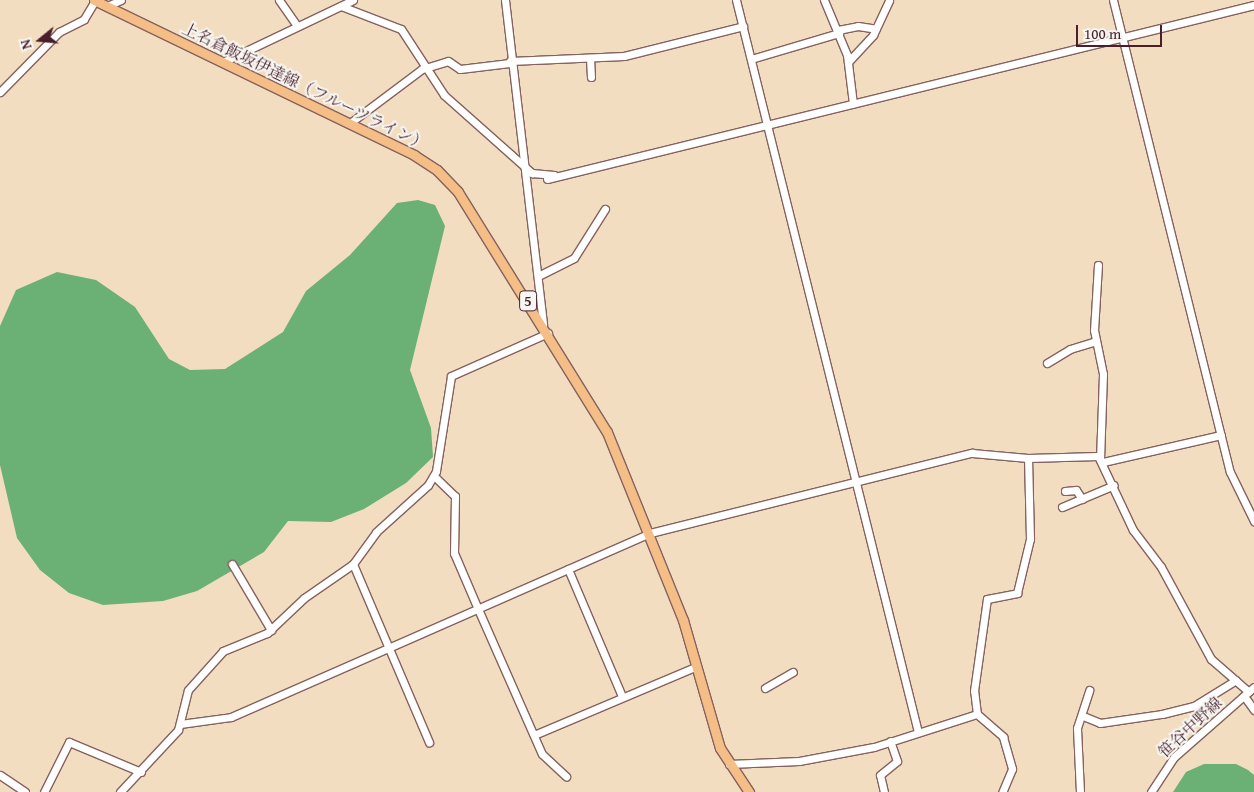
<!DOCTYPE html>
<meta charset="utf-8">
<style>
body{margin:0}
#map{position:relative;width:1254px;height:792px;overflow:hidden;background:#f2ddc0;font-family:"Gentium Book Plus","Noto Serif JP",serif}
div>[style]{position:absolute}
.forest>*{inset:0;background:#6bb074}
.roads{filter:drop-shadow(1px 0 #85625f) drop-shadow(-1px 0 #85625f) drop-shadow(0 1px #85625f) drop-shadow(0 -1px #85625f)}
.minor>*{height:7px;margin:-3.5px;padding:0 3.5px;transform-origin:3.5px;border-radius:3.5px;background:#fff}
.major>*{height:9px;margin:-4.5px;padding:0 4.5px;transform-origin:4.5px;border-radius:4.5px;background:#f6be87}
span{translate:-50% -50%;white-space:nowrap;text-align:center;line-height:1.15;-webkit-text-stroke:4px #f6f6f2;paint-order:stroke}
.shield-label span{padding:1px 4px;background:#f6f6f2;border:1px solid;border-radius:4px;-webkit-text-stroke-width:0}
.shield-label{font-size:15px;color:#4a1f2b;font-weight:700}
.street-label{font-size:16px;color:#4a1f2b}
.north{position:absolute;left:15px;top:15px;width:50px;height:50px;-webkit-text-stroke:4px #f6f6f2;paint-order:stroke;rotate:253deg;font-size:14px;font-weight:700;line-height:20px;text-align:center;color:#4a1f2b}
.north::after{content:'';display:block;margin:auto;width:18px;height:22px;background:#4a1f2b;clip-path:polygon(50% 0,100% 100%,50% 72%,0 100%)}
.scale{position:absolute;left:1076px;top:25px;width:86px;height:22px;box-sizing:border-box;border:2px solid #4a1f2b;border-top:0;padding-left:6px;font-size:15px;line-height:18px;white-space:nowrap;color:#4a1f2b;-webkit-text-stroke:4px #f6f6f2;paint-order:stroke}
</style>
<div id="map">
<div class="forest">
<i style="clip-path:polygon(418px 200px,435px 205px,445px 226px,410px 370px,431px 428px,433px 457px,406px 483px,364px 509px,331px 522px,288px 521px,264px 552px,197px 591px,163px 601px,103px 605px,69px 593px,40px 570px,17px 538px,0 465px,0 326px,16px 290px,57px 272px,96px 280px,135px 307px,169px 359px,190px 370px,225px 369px,283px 332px,306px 291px,350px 255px,397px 203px)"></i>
<i style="clip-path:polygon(1204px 764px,1236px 764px,1248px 770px,1254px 775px,1254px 792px,1173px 792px,1186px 772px)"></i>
</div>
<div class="roads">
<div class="minor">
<i style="left:279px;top:0;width:32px;rotate:55deg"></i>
<i style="left:505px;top:0;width:327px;rotate:83.3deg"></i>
<i style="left:736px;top:0;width:754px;rotate:76.04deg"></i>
<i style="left:824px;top:0;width:60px;rotate:67.3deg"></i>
<i style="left:847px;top:55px;width:49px;rotate:83deg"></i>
<i style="left:1113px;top:0;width:486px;rotate:76.1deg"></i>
<i style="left:1230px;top:472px;width:55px;rotate:63.9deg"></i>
<i style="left:107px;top:6px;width:15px;rotate:-23deg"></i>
<i style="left:341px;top:6px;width:64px;rotate:21deg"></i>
<i style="left:401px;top:29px;width:79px;rotate:56.9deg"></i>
<i style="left:444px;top:95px;width:118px;rotate:41.6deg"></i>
<i style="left:532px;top:173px;width:22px;rotate:5deg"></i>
<i style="left:838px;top:30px;width:20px;rotate:-11deg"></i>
<i style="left:858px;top:26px;width:18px;rotate:9deg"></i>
<i style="left:590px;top:58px;width:19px;rotate:87deg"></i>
<i style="left:751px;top:59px;width:92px;rotate:-16.5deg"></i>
<i style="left:510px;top:61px;width:114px;rotate:-2.5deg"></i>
<i style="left:624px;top:56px;width:123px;rotate:-14.1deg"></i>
<i style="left:223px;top:62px;width:144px;rotate:-25.5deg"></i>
<i style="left:848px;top:62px;width:37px;rotate:-47deg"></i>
<i style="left:873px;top:35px;width:38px;rotate:-65deg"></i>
<i style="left:0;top:92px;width:84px;rotate:-45.5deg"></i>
<i style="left:59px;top:32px;width:28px;rotate:-27deg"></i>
<i style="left:84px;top:19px;width:21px;rotate:-59deg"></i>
<i style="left:350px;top:123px;width:90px;rotate:-36.9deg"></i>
<i style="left:422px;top:69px;width:27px;rotate:-17deg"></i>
<i style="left:448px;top:61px;width:14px;rotate:34deg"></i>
<i style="left:460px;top:69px;width:50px;rotate:-6.8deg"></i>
<i style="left:547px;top:179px;width:728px;rotate:-13.83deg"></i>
<i style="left:1098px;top:265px;width:65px;rotate:93.5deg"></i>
<i style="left:1094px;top:330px;width:45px;rotate:78.4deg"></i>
<i style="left:1103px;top:374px;width:85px;rotate:92deg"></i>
<i style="left:538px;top:276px;width:40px;rotate:-26.6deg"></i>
<i style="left:574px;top:258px;width:58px;rotate:-57.7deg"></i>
<i style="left:1047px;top:363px;width:27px;rotate:-31deg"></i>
<i style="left:1070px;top:349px;width:27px;rotate:-17deg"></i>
<i style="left:1103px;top:462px;width:121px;rotate:-12.9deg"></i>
<i style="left:434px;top:476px;width:29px;rotate:44deg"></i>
<i style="left:455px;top:496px;width:57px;rotate:91deg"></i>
<i style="left:454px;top:553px;width:61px;rotate:66.8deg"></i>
<i style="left:478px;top:609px;width:158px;rotate:66.2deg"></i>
<i style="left:542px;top:754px;width:33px;rotate:43deg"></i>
<i style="left:1065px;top:491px;width:11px;rotate:-5deg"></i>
<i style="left:1076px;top:490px;width:11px;rotate:56deg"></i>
<i style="left:1062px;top:507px;width:56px;rotate:-22.9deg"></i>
<i style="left:232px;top:564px;width:77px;rotate:59.4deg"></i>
<i style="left:353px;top:564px;width:194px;rotate:66.9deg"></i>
<i style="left:568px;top:569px;width:138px;rotate:67deg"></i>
<i style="left:765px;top:688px;width:32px;rotate:-30deg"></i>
<i style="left:1244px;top:696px;width:17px;rotate:54deg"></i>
<i style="left:977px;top:714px;width:35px;rotate:41deg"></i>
<i style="left:1003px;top:737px;width:33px;rotate:74deg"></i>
<i style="left:1012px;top:769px;width:25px;rotate:113deg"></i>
<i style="left:1083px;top:716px;width:18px;rotate:22deg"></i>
<i style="left:1100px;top:723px;width:63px;rotate:-8.3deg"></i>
<i style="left:1162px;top:714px;width:33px;rotate:-14deg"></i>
<i style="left:1194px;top:706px;width:49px;rotate:-31.8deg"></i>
<i style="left:180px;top:724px;width:51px;rotate:-7.8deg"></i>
<i style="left:231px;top:717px;width:458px;rotate:-23.7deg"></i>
<i style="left:650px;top:533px;width:332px;rotate:-14deg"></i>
<i style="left:972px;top:453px;width:56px;rotate:5.1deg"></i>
<i style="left:1028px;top:458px;width:70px;rotate:-1.6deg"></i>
<i style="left:1098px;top:456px;width:82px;rotate:64.7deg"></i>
<i style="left:1133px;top:530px;width:46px;rotate:52.9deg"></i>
<i style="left:1161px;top:567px;width:105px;rotate:61.5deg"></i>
<i style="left:1211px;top:659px;width:50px;rotate:41deg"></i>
<i style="left:534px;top:735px;width:177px;rotate:-22.9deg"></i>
<i style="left:729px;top:764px;width:70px;rotate:-2.5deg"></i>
<i style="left:799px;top:761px;width:76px;rotate:-10.6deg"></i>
<i style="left:874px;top:747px;width:108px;rotate:-17.8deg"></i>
<i style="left:977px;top:714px;width:23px;rotate:-97deg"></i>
<i style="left:974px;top:691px;width:93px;rotate:-82deg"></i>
<i style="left:987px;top:599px;width:31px;rotate:-11deg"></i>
<i style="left:1017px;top:593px;width:56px;rotate:-76.5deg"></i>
<i style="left:1030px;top:539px;width:81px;rotate:-91.4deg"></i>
<i style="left:0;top:775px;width:30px;rotate:34deg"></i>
<i style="left:44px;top:792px;width:56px;rotate:-63.4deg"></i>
<i style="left:69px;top:742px;width:78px;rotate:22.6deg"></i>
<i style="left:120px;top:792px;width:85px;rotate:-46.9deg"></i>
<i style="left:178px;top:730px;width:41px;rotate:-76deg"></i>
<i style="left:188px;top:690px;width:52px;rotate:-48.1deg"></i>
<i style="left:223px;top:651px;width:48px;rotate:-22.2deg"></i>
<i style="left:267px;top:633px;width:51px;rotate:-43.4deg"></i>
<i style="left:304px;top:598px;width:60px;rotate:-34.8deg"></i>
<i style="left:353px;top:564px;width:39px;rotate:-54deg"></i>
<i style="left:376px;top:532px;width:70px;rotate:-42.1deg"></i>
<i style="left:428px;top:485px;width:16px;rotate:-60deg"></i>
<i style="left:436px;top:471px;width:96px;rotate:-81deg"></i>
<i style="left:451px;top:376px;width:106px;rotate:-23.9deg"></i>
<i style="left:884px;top:792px;width:17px;rotate:-103deg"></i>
<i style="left:880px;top:775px;width:22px;rotate:-39deg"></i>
<i style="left:897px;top:761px;width:21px;rotate:-109deg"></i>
<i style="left:1080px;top:792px;width:64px;rotate:-92.7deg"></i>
<i style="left:1077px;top:728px;width:40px;rotate:-72deg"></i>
<i style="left:1151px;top:792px;width:42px;rotate:-56.7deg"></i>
<i style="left:1174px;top:757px;width:106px;rotate:-41.2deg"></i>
</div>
<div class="major">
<i style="left:94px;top:0;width:356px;rotate:25.8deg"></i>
<i style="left:414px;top:155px;width:27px;rotate:33deg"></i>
<i style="left:437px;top:170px;width:30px;rotate:46deg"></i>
<i style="left:458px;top:192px;width:282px;rotate:58.2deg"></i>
<i style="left:607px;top:432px;width:203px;rotate:68deg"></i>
<i style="left:683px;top:620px;width:133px;rotate:73.9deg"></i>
<i style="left:720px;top:748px;width:53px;rotate:56.6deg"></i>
</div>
</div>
<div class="shield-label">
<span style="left:528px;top:301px">5</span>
</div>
<div class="street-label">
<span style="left:305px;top:86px;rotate:26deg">上名倉飯坂伊達線（フルーツライン）</span>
<span style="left:1190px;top:727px;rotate:-43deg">笹谷中野線</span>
</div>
<div class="north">N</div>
<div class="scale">100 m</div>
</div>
